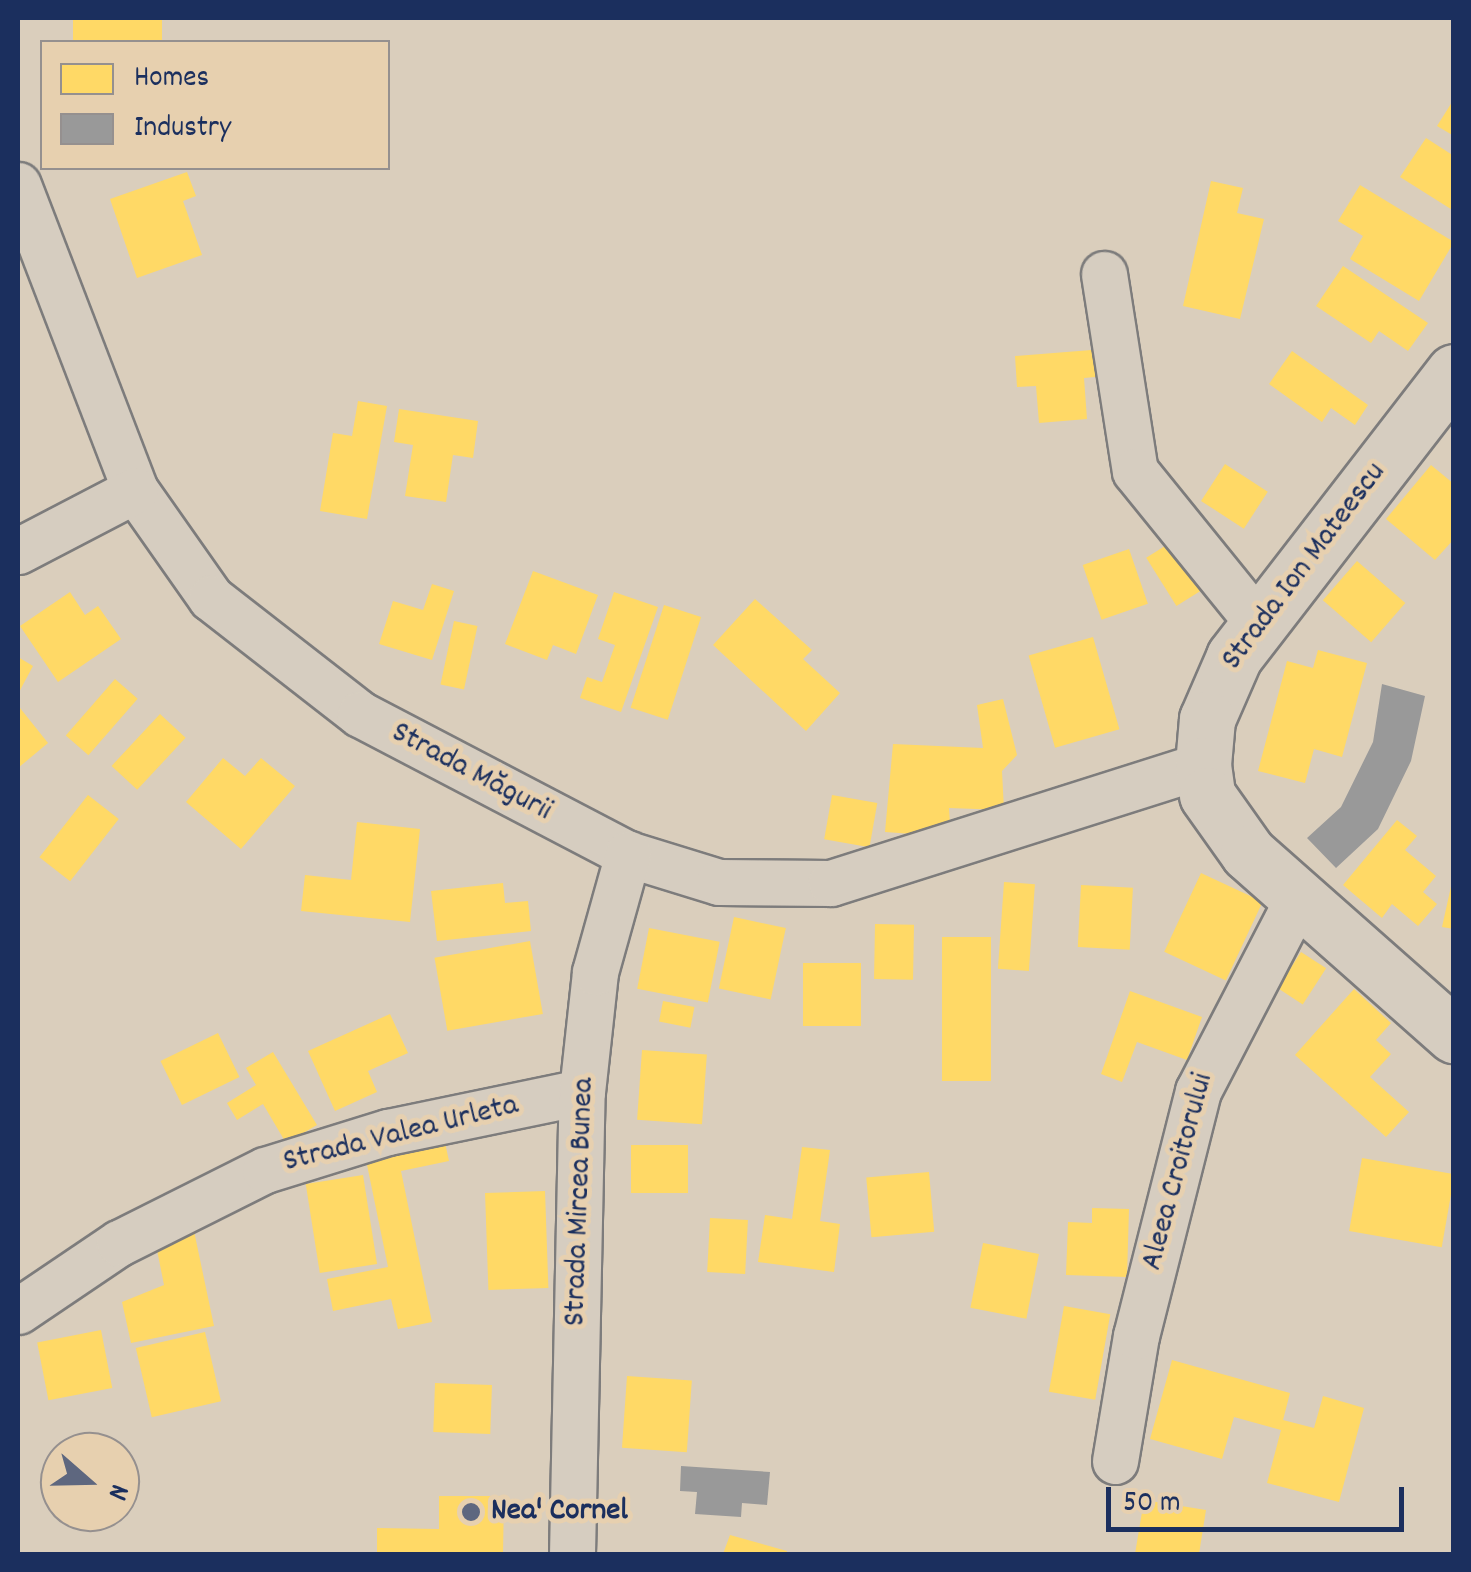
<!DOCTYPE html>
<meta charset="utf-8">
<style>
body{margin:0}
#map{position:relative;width:1471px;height:1572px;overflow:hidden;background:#dacebc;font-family:Dekko,sans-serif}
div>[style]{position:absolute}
.homes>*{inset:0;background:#ffd966;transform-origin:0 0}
.industry>*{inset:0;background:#999}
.roads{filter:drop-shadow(2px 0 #7d7c7c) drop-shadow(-2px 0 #7d7c7c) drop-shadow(0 2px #7d7c7c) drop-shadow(0 -2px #7d7c7c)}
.minor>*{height:45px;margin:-22.5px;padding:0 22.5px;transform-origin:22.5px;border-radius:22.5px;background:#d6cdc0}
.major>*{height:55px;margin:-27.5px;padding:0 27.5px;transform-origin:27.5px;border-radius:27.5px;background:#d6cdc0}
.dots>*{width:28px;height:28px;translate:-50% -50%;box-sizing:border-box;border:5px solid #e7d0af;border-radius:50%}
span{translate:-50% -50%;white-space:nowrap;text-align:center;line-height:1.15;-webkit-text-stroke:10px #e7d0af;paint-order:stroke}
.street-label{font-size:32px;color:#1b2f5e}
.poi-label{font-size:32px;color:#1b2f5e;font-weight:700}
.left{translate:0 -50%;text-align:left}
.frame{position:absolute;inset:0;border:20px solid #1b2f5e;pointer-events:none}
.legend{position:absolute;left:40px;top:40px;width:350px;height:130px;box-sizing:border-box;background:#e7d0af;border:2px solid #95908f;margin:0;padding:12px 18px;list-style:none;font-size:30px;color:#1b2f5e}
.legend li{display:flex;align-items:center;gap:20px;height:50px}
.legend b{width:50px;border:2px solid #95908f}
.north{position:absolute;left:40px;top:1432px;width:100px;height:100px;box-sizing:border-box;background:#e7d0af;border:2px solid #95908f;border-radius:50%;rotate:110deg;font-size:28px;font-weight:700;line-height:40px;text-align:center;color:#1b2f5e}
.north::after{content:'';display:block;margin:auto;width:35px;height:45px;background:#5e677f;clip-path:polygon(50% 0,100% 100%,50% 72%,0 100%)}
.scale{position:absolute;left:1106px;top:1487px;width:298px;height:45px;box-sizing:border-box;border:5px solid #1b2f5e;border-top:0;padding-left:12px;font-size:30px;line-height:35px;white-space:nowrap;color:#1b2f5e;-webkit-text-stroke:8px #e7d0af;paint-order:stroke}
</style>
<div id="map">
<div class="homes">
<i style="left:73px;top:18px;width:89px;height:25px"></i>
<i style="clip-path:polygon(1454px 99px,1454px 136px,1437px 126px)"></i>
<i style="clip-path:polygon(1426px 138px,1454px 156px,1454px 211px,1400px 177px)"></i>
<i style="clip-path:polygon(187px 172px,196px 196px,183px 201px,202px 255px,137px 278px,110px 199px)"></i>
<i style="clip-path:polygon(1211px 181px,1243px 188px,1237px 213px,1264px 219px,1240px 319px,1183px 306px)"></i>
<i style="clip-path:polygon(1360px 185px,1454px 242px,1419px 301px,1350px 259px,1363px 236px,1338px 221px)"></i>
<i style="clip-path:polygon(1343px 266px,1428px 323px,1408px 351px,1379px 331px,1371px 343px,1316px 306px)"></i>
<i style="clip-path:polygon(1104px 349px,1106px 376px,1084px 378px,1087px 419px,1039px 423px,1036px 386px,1017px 387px,1015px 356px)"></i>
<i style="clip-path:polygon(1292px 351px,1368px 405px,1355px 425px,1331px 408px,1322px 422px,1269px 384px)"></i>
<i style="clip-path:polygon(358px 401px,387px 406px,367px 519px,320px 511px,333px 433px,352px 436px)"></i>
<i style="clip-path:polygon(399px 409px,478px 421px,473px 458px,453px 455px,446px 502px,405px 496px,413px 445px,394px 442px)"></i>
<i style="left:1225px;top:464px;width:51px;height:44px;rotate:33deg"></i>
<i style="clip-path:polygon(1431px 465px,1454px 484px,1454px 539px,1435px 560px,1386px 519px)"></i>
<i style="left:1181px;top:536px;width:57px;height:41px;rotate:58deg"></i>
<i style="left:1129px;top:549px;width:58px;height:49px;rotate:71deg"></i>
<i style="left:1357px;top:561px;width:64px;height:52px;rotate:41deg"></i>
<i style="clip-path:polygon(533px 571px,598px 595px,576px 654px,553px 645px,547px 660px,505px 644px)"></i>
<i style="clip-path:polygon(432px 584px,454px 591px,432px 660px,379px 644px,393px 601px,423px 610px)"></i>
<i style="clip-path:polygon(70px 592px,85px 615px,98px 606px,121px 639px,58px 682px,20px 626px)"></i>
<i style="clip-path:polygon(614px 592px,658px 607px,621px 712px,580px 698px,587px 677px,602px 682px,615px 645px,598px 639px)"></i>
<i style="clip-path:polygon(755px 599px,812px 650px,803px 659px,840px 693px,806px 731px,713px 645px)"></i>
<i style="left:664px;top:605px;width:39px;height:108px;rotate:18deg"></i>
<i style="left:454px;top:621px;width:24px;height:65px;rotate:12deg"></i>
<i style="left:1093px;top:637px;width:96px;height:67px;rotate:74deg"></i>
<i style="clip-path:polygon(1318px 650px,1367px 663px,1342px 757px,1314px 749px,1305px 783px,1258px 771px,1287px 661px,1313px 668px)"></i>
<i style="clip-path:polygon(18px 657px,33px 666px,18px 694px)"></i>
<i style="left:115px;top:679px;width:30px;height:75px;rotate:41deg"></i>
<i style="clip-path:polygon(1003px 699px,1017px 755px,1002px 771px,1004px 810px,949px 808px,950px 824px,927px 835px,885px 832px,893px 744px,983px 748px,977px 705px)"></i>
<i style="clip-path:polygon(20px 708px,48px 743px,18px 768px,18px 710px)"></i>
<i style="left:160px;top:714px;width:35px;height:71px;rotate:43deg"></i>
<i style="clip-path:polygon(223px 758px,245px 776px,261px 758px,295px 786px,241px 849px,186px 802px)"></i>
<i style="left:88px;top:795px;width:39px;height:79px;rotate:38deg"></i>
<i style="left:832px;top:795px;width:46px;height:45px;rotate:10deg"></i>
<i style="clip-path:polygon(1397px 820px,1417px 836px,1405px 850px,1436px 876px,1423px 892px,1437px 904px,1418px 926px,1392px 904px,1382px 918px,1343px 885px)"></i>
<i style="clip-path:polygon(357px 822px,420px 829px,410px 922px,301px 911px,305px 875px,351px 880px)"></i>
<i style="left:1201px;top:873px;width:68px;height:87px;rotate:25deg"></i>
<i style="clip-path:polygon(1454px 873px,1454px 929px,1442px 927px)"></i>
<i style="left:1004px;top:882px;width:31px;height:87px;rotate:4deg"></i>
<i style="clip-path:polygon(503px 883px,505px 903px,528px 901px,531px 931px,437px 941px,431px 891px)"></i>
<i style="left:1081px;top:885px;width:52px;height:62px;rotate:3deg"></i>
<i style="left:734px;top:917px;width:53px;height:73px;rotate:12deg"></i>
<i style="left:875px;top:924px;width:39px;height:55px;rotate:1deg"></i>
<i style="left:649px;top:928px;width:72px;height:62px;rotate:11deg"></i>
<i style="left:942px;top:937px;width:49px;height:144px"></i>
<i style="left:530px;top:941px;width:74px;height:97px;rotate:80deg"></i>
<i style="left:1301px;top:952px;width:30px;height:43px;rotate:33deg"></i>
<i style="left:861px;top:963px;width:63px;height:58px;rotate:90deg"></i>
<i style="clip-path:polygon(1354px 989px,1391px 1023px,1376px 1040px,1391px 1054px,1370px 1077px,1409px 1112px,1386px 1137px,1295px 1055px)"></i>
<i style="clip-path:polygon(1130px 991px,1202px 1017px,1187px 1060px,1137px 1042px,1122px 1082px,1101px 1074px)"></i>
<i style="left:663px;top:1001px;width:32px;height:21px;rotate:11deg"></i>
<i style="clip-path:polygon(390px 1014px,408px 1053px,368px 1071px,377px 1092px,335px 1111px,308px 1051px)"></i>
<i style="left:218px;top:1033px;width:49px;height:64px;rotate:64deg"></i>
<i style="left:642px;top:1050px;width:65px;height:70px;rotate:4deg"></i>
<i style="clip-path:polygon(273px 1052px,317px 1125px,286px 1143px,263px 1104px,237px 1120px,227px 1103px,256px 1085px,246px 1068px)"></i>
<i style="clip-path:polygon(444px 1138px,449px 1161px,401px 1171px,432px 1322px,398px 1329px,391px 1299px,333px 1311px,327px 1279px,388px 1267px,365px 1155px)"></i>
<i style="left:631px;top:1145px;width:57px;height:48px"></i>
<i style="clip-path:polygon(802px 1147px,830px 1150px,820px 1221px,840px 1224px,834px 1272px,758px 1262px,765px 1215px,792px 1219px)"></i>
<i style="left:1362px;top:1158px;width:94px;height:74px;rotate:10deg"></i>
<i style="left:929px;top:1172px;width:60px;height:63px;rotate:85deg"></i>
<i style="left:363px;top:1175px;width:90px;height:58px;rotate:81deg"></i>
<i style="left:545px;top:1191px;width:97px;height:60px;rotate:88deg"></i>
<i style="clip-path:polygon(1092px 1208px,1129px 1209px,1127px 1277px,1066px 1275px,1068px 1222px,1092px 1223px)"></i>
<i style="left:710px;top:1218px;width:38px;height:54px;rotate:3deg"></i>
<i style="clip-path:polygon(194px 1231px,214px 1326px,131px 1343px,122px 1302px,164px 1285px,155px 1240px)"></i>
<i style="left:983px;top:1243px;width:57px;height:66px;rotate:11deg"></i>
<i style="left:1064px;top:1306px;width:47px;height:87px;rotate:10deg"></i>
<i style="left:101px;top:1330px;width:59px;height:65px;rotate:79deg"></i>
<i style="left:205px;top:1332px;width:71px;height:71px;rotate:77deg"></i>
<i style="clip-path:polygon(1172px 1360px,1290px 1393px,1283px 1420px,1314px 1428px,1323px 1396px,1364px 1408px,1339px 1502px,1267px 1483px,1281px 1430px,1234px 1417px,1222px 1459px,1150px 1439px)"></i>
<i style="left:627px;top:1376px;width:65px;height:72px;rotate:4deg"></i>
<i style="left:435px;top:1383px;width:57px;height:49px;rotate:2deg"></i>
<i style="clip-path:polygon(439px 1496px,504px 1496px,503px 1554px,377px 1554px,377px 1528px,439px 1529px)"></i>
<i style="clip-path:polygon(1144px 1500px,1206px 1510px,1199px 1554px,1135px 1554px)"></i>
<i style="clip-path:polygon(730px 1535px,787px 1551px,786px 1554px,723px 1554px)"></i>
</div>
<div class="industry">
<i style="clip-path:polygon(1382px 684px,1425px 696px,1411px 761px,1378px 829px,1336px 868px,1307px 838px,1341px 807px,1373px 742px)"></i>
<i style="clip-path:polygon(681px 1466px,770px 1472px,767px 1505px,742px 1503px,741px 1517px,695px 1514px,697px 1492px,680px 1491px)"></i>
</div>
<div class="roads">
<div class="minor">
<i style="left:18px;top:185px;width:327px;rotate:69deg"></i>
<i style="left:135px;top:490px;width:132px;rotate:54.9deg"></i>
<i style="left:211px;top:598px;width:189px;rotate:37.9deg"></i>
<i style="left:360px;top:714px;width:302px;rotate:27.6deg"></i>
<i style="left:628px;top:854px;width:95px;rotate:17.1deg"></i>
<i style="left:719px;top:882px;width:112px;rotate:0.5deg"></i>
<i style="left:831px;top:883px;width:390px;rotate:-17.6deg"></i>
<i style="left:1104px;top:274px;width:199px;rotate:81.1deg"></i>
<i style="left:1135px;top:471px;width:197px;rotate:51deg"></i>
<i style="left:18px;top:551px;width:132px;rotate:-27.5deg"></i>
<i style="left:18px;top:1311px;width:122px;rotate:-34deg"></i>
<i style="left:119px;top:1243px;width:163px;rotate:-26.6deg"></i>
<i style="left:265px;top:1170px;width:129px;rotate:-17.2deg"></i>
<i style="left:388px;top:1132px;width:198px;rotate:-11.7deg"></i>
<i style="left:1115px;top:1461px;width:127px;rotate:-80.5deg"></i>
<i style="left:1136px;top:1336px;width:253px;rotate:-75.8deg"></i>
<i style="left:1198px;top:1091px;width:213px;rotate:-62.6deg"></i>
<i style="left:572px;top:1554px;width:462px;rotate:-88.8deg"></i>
<i style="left:582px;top:1092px;width:121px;rotate:-83.8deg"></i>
<i style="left:595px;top:972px;width:123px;rotate:-74.4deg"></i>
</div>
<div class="major">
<i style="left:1454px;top:372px;width:360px;rotate:127.7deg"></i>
<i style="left:1234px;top:657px;width:68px;rotate:113.5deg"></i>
<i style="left:1207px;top:719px;width:46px;rotate:95deg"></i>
<i style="left:1203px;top:765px;width:30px;rotate:82deg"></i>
<i style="left:1207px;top:795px;width:71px;rotate:54.7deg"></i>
<i style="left:1248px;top:853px;width:275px;rotate:41.5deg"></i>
</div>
</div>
<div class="dots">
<i style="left:471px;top:1512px;background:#5e677f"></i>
</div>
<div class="street-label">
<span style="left:1305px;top:567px;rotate:-53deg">Strada Ion Mateescu</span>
<span style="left:471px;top:773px;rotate:28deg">Strada Măgurii</span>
<span style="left:401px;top:1135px;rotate:-14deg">Strada Valea Urleta</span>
<span style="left:1179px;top:1172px;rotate:-75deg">Aleea Croitorului</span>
<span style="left:581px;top:1202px;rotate:-88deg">Strada Mircea Bunea</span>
</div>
<div class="poi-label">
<span class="left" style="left:491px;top:1512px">Nea' Cornel</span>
</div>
<div class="frame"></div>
<ul class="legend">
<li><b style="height:28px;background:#ffd966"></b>Homes</li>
<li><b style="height:28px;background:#999"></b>Industry</li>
</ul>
<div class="north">N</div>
<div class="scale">50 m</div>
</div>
